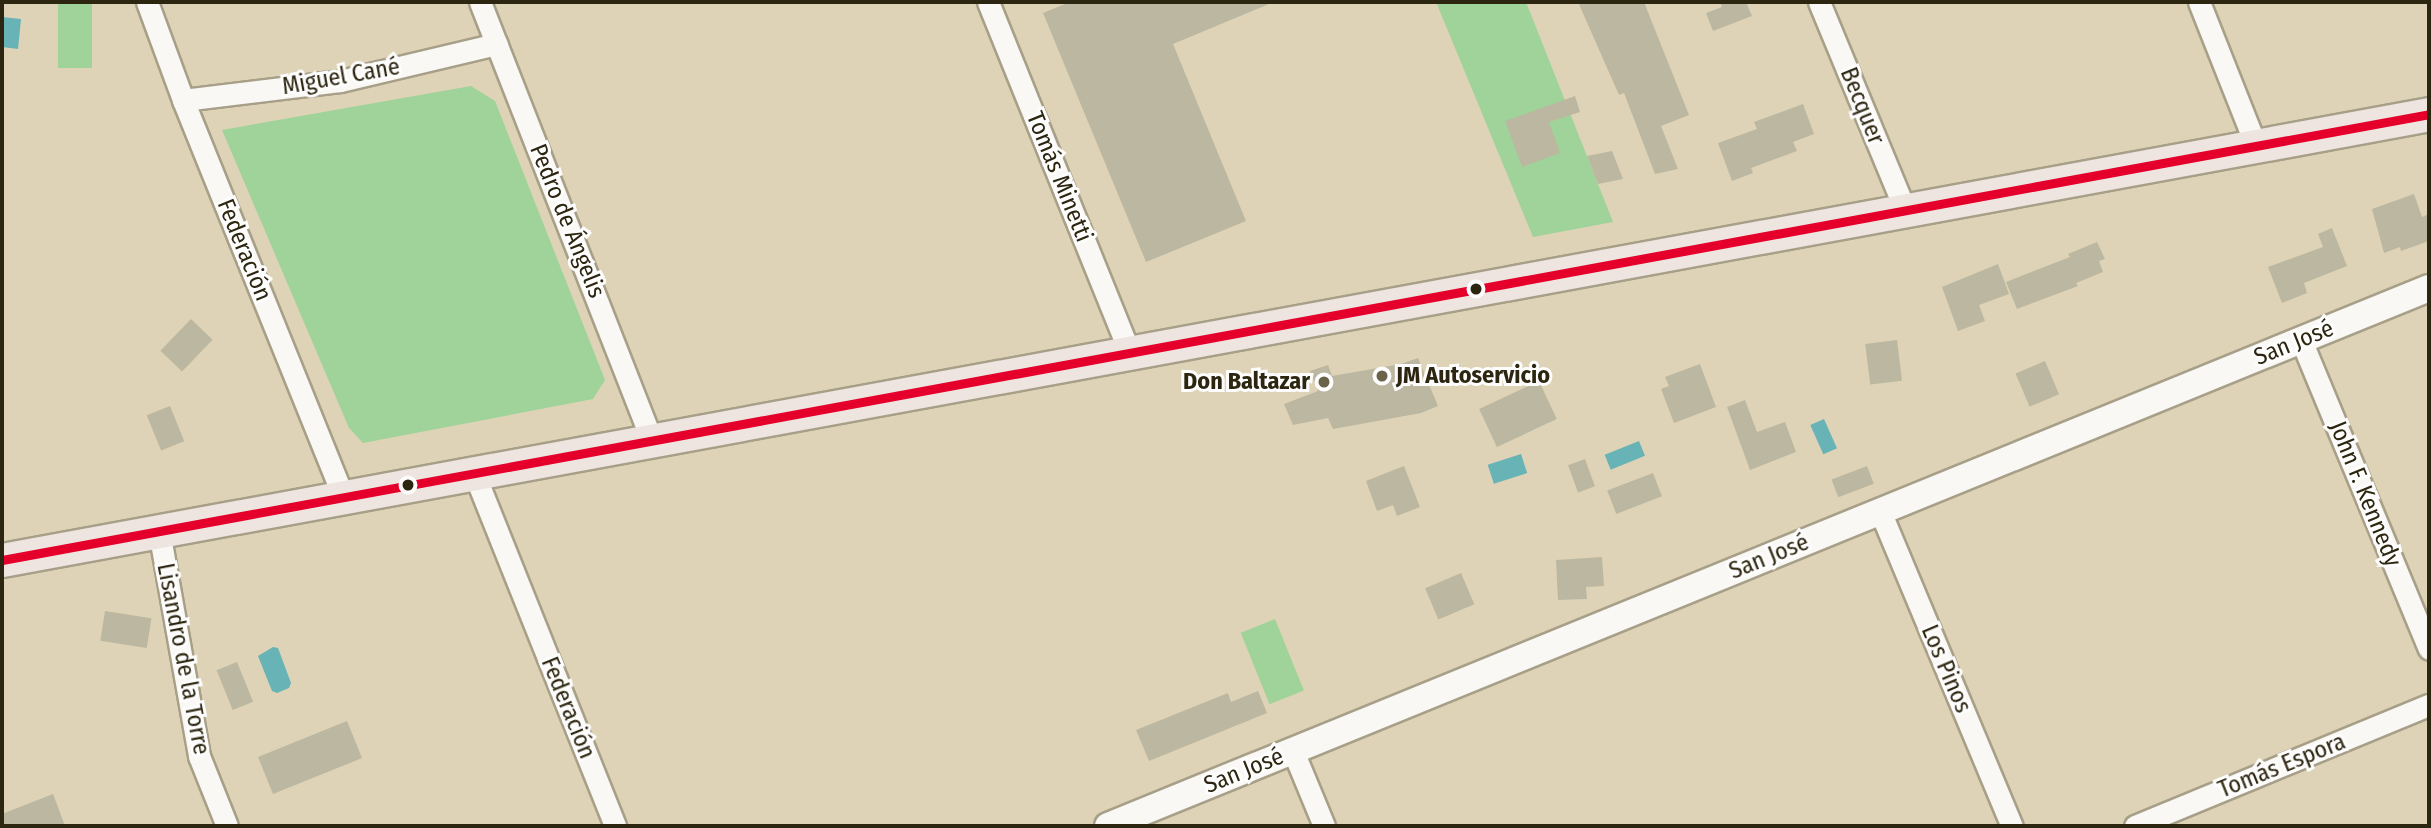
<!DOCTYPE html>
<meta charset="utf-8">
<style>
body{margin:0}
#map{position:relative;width:2431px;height:828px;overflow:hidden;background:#ded3b6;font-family:"Fira Sans Condensed",sans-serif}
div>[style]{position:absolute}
.green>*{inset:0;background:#9fd39a;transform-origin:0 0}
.water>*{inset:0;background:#68b3b6;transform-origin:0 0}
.building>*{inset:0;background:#bcb7a0;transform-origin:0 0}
.roads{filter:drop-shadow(2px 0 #a79f88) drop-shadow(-2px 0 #a79f88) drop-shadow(0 2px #a79f88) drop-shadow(0 -2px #a79f88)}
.minor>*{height:21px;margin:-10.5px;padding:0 10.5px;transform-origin:10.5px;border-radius:10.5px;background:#faf8f4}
.tertiary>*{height:26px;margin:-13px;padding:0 13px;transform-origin:13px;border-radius:13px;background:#faf8f4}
.primary>*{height:33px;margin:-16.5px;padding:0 16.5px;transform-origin:16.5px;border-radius:16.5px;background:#eee5e0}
.bus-1>*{height:9px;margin:-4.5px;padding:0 4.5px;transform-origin:4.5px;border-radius:4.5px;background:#e4002b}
.dots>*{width:19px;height:19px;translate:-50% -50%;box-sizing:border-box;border:4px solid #fdfdfd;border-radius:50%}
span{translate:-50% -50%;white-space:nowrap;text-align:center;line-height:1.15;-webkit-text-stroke:6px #fdfdfd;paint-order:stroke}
.street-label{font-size:24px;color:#2c250f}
.poi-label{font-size:24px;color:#2c250f;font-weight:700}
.left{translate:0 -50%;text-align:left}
.right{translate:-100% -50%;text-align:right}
.frame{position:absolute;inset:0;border:4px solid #2c250f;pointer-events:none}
</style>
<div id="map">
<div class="green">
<i style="left:58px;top:2px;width:34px;height:66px"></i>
<i style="clip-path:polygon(1436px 2px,1526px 2px,1613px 222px,1533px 237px)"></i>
<i style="clip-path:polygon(471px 86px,495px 101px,605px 380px,593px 399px,363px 443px,349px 428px,222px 130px)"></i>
<i style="left:1275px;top:619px;width:77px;height:37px;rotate:68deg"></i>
</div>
<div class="water">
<i style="clip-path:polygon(2px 17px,21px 19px,18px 49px,2px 47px)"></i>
<i style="left:1824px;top:419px;width:32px;height:15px;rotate:66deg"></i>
<i style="left:1639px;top:441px;width:16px;height:37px;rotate:68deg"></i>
<i style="left:1521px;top:454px;width:20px;height:35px;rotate:72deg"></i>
<i style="clip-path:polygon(273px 647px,278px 648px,291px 683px,289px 688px,277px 693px,272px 691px,258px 656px)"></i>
</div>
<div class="building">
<i style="clip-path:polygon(1070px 2px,1274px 2px,1173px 44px,1246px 221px,1146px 262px,1043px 13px)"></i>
<i style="clip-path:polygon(1578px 2px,1644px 2px,1689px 115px,1661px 126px,1678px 169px,1655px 174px,1624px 93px,1619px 95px)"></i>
<i style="clip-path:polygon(1720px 2px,1746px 2px,1752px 16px,1713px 31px,1706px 13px,1722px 7px)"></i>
<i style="clip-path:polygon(1575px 96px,1580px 112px,1549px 122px,1560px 153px,1522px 167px,1505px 121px)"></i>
<i style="clip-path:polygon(1803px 104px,1814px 134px,1793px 142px,1797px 151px,1751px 168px,1753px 173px,1732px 181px,1718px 143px,1757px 129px,1754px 122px)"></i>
<i style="clip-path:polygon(1612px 151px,1623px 179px,1598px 184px,1587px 156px)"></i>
<i style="clip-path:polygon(2414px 194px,2422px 217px,2429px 214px,2429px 241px,2401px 251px,2400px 247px,2384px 253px,2372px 209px)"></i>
<i style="clip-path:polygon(2332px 228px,2347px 266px,2304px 283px,2307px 293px,2282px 303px,2268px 267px,2323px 247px,2318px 234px)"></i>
<i style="clip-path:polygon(2097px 242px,2105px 259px,2099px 261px,2103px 272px,2076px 283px,2078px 286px,2017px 309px,2006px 282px,2070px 257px,2068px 254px)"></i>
<i style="clip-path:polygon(1998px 264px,2009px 294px,1979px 305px,1985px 321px,1958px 331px,1942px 287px)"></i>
<i style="left:191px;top:319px;width:30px;height:44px;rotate:44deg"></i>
<i style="left:1897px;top:340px;width:41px;height:32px;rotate:83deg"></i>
<i style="clip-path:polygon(1418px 358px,1438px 406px,1421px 413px,1333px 429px,1328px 418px,1293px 425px,1284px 404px,1318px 391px,1310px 371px,1328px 365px,1332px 376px,1401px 364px)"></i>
<i style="left:2045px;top:361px;width:36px;height:32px;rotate:67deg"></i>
<i style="clip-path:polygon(1700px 364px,1716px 407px,1674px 423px,1661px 389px,1669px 386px,1665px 377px)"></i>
<i style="left:1539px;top:381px;width:42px;height:66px;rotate:65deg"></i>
<i style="clip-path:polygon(1745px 400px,1757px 432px,1785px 422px,1796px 452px,1750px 470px,1727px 407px)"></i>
<i style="left:170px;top:406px;width:38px;height:25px;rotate:68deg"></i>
<i style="left:1585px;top:459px;width:29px;height:18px;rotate:70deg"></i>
<i style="clip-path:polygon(1404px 466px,1420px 507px,1397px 516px,1393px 505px,1377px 511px,1366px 481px)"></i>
<i style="left:1867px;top:466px;width:19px;height:38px;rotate:69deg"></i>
<i style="left:1653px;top:473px;width:25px;height:49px;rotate:69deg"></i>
<i style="clip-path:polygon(1602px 557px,1604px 586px,1586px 587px,1587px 599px,1558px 600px,1556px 560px)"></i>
<i style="left:1461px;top:573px;width:34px;height:39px;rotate:67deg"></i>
<i style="left:105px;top:611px;width:47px;height:30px;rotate:9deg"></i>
<i style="left:237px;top:662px;width:43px;height:22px;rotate:68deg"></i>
<i style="clip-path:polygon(1258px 691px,1267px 713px,1149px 761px,1136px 730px,1228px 693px,1231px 702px)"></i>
<i style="left:347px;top:721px;width:40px;height:96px;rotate:68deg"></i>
<i style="clip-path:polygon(53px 794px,65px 826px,2px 826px,2px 814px)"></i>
</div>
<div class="roads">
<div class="minor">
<i style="left:147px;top:2px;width:104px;rotate:69.8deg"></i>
<i style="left:183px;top:100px;width:428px;rotate:68deg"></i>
<i style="left:480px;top:2px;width:471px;rotate:68.6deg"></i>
<i style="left:988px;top:2px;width:379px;rotate:68deg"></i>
<i style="left:1819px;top:2px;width:225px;rotate:67.5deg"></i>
<i style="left:2199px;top:2px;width:155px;rotate:68.4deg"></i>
<i style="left:183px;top:100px;width:158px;rotate:-6.9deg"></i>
<i style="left:340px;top:81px;width:161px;rotate:-13.3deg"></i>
<i style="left:2301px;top:340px;width:334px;rotate:67.5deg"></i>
<i style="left:474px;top:473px;width:380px;rotate:68.2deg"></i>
<i style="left:1880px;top:511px;width:342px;rotate:67.3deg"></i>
<i style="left:159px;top:531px;width:229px;rotate:79.9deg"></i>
<i style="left:199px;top:756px;width:75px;rotate:68.2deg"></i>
<i style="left:1293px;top:751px;width:81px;rotate:67.5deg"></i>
<i style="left:2135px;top:826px;width:318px;rotate:-22.4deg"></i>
</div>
<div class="tertiary">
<i style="left:1108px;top:826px;width:1426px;rotate:-22.16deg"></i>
</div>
<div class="primary">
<i style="left:2px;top:560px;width:2468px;rotate:-10.41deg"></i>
</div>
</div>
<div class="bus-1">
<i style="left:2px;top:560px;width:2468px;rotate:-10.41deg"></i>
</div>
<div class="dots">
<i style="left:1476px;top:289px;background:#2c250f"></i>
<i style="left:1382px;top:376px;background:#6a6249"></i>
<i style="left:1324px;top:382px;background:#6a6249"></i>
<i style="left:408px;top:485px;background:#2c250f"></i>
</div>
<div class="street-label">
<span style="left:341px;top:77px;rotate:-10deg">Miguel Cané</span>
<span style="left:1862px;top:106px;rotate:68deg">Becquer</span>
<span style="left:1059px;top:177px;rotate:68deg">Tomás Minetti</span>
<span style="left:567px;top:221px;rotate:68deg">Pedro de Ángelis</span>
<span style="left:244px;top:250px;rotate:68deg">Federación</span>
<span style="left:2294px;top:343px;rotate:-22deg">San José</span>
<span style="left:2365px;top:494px;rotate:68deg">John F. Kennedy</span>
<span style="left:1769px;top:557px;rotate:-22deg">San José</span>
<span style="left:183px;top:659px;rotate:79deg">Lisandro de la Torre</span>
<span style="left:1946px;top:669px;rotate:67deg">Los Pinos</span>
<span style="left:568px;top:708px;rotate:68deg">Federación</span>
<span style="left:2282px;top:766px;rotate:-22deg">Tomás Espora</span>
<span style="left:1244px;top:771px;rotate:-22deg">San José</span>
</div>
<div class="poi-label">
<span class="left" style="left:1396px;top:376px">JM Autoservicio</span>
<span class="right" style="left:1310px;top:382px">Don Baltazar</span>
</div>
<div class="frame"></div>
</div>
